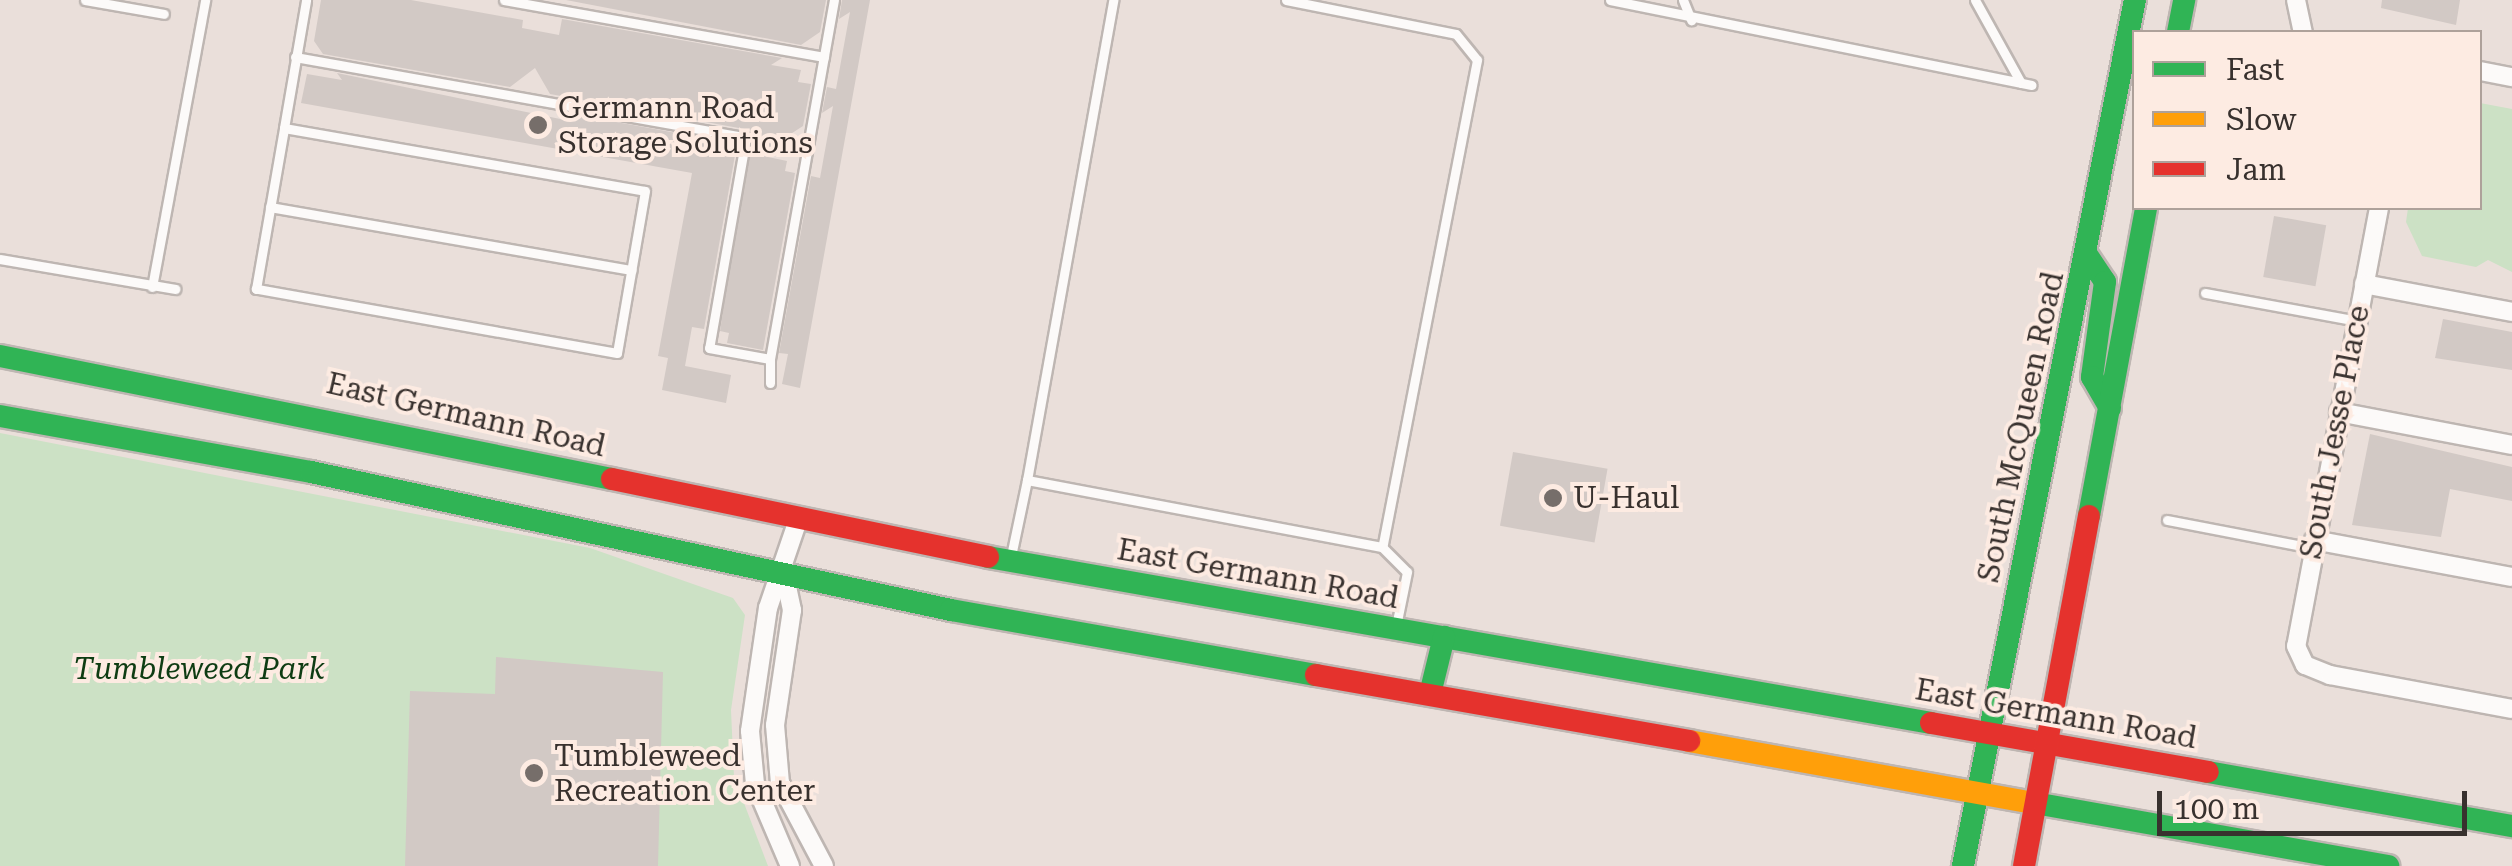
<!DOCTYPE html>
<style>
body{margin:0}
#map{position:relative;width:2512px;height:866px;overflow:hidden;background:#eadfda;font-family:"Roboto Serif",serif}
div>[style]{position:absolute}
.green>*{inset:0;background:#cce1c5}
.building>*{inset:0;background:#d2c9c5;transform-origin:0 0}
.roads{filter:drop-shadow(2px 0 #beb6b2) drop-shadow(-2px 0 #beb6b2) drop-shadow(0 2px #beb6b2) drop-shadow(0 -2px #beb6b2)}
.lane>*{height:9px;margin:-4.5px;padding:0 4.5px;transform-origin:4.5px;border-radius:4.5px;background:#fcfaf9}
.street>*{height:18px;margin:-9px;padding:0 9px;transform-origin:9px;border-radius:9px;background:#fcfaf9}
.fast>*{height:22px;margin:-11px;padding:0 11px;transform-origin:11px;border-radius:11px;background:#30b455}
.slow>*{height:22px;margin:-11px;padding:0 11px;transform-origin:11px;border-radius:11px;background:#ff9f0a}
.jam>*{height:22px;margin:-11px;padding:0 11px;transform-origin:11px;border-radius:11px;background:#e5322d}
.dots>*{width:28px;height:28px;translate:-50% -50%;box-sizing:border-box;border:5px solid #fdebe2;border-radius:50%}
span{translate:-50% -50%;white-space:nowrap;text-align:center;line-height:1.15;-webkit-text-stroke:8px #fdebe2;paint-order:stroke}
.poi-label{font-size:30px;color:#38312e}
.left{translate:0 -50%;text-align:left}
.street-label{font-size:30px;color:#38312e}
.park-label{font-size:30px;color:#0e3c13;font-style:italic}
.legend{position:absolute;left:2132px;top:30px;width:350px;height:180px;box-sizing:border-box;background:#fdebe2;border:2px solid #aea19a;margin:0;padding:12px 18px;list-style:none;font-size:30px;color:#38312e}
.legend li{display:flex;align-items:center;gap:20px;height:50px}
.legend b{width:50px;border:2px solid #aea19a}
.scale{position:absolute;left:2157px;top:791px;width:310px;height:45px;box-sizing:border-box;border:5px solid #38312e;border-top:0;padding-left:12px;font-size:30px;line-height:35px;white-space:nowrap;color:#38312e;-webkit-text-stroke:8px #fdebe2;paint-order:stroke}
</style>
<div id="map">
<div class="green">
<i style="clip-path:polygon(2480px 103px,2512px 109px,2512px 272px,2488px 260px,2476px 267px,2422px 256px,2406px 222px,2408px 208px,2480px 208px)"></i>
<i style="clip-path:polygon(0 433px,590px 548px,733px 598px,745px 615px,731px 710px,734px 777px,768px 866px,0 866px)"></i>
</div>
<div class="building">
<i style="clip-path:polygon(321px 0,411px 0,523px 20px,522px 28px,559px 35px,562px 19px,782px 58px,771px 65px,801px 70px,798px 82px,811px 84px,803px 126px,758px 155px,787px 161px,785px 171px,795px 173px,763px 350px,727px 343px,729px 333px,720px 331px,750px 130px,550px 94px,535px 68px,510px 87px,323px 54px,314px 41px)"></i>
<i style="clip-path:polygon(566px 0,826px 0,820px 32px,801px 45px)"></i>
<i style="clip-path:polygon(842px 0,870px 0,800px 388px,782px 384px,788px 354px,779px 353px,811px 176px,820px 178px,833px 106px,822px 113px,827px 87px,836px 89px,850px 12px,839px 19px)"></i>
<i style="clip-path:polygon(2382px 0,2460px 0,2456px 25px,2381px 8px)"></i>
<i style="clip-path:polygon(337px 73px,565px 120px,561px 112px,737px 144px,704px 329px,692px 327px,685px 366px,731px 375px,726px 403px,662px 390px,668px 358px,658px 356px,692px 173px,301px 103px,307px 74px,342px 80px)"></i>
<i style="left:2274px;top:216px;width:53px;height:62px;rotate:10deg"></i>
<i style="clip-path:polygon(2443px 319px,2512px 332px,2512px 370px,2435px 358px)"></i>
<i style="clip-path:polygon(2370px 434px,2512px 467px,2512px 501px,2450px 489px,2441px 537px,2352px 525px)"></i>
<i style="left:1513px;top:452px;width:96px;height:75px;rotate:10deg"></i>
<i style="clip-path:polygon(496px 657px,663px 672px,658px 866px,405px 866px,410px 691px,495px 694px)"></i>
</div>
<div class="roads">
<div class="lane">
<i style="left:85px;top:0;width:80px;rotate:10deg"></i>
<i style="left:504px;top:0;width:325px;rotate:10.1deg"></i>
<i style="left:1286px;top:0;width:173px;rotate:11.3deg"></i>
<i style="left:1456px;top:34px;width:33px;rotate:51deg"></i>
<i style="left:1477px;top:60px;width:496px;rotate:101deg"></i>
<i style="left:1610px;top:0;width:430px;rotate:11.4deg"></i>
<i style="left:1683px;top:0;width:22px;rotate:68deg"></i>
<i style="left:1975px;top:0;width:95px;rotate:61deg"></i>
<i style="left:295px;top:57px;width:458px;rotate:10.1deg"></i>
<i style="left:746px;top:137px;width:214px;rotate:99.9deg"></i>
<i style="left:709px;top:348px;width:62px;rotate:10.2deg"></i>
<i style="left:770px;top:359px;width:365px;rotate:-79.9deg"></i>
<i style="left:284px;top:128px;width:366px;rotate:9.9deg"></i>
<i style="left:645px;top:191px;width:164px;rotate:99.8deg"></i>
<i style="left:617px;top:353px;width:367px;rotate:-169.9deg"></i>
<i style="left:256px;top:289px;width:163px;rotate:-80.1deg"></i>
<i style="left:284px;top:128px;width:130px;rotate:-80.2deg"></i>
<i style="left:270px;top:207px;width:367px;rotate:9.9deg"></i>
<i style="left:0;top:259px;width:178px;rotate:9.7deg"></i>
<i style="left:152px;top:287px;width:292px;rotate:-79.5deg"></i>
<i style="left:2205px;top:293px;width:155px;rotate:10.4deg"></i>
<i style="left:770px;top:359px;width:24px;rotate:90deg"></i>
<i style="left:1027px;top:480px;width:488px;rotate:-79.8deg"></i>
<i style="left:2167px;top:520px;width:149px;rotate:10.9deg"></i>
<i style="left:1011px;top:556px;width:78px;rotate:-78.1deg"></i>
<i style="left:1027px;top:480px;width:361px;rotate:10.7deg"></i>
<i style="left:1382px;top:547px;width:35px;rotate:45deg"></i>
<i style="left:1407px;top:572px;width:55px;rotate:101.5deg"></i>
</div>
<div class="street">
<i style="left:2296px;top:0;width:33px;rotate:78deg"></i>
<i style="left:2480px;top:71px;width:33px;rotate:11deg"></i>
<i style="left:2379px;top:208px;width:446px;rotate:100.7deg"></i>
<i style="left:2296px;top:646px;width:21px;rotate:65deg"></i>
<i style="left:2305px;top:665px;width:27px;rotate:22deg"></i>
<i style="left:2330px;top:675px;width:185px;rotate:10.6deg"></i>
<i style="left:2364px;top:284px;width:151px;rotate:10.7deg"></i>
<i style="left:2339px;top:412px;width:176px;rotate:10.8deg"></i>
<i style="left:2314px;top:540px;width:201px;rotate:10.6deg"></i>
<i style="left:785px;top:577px;width:34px;rotate:78deg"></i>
<i style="left:792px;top:610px;width:116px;rotate:98.4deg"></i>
<i style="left:775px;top:725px;width:58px;rotate:85.1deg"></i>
<i style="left:780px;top:783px;width:94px;rotate:62.1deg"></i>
<i style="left:790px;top:866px;width:89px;rotate:-113.1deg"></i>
<i style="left:755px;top:784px;width:53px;rotate:-95.4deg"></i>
<i style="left:750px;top:731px;width:124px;rotate:-81.7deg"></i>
<i style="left:768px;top:608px;width:90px;rotate:-71.2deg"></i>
</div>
<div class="fast">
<i style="left:2178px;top:32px;width:33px;rotate:-79deg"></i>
<i style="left:2087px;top:255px;width:32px;rotate:56deg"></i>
<i style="left:2105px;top:282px;width:96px;rotate:97.8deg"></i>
<i style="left:2092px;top:377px;width:36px;rotate:60deg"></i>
<i style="left:0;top:356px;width:624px;rotate:11.36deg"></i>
<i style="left:0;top:416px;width:316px;rotate:10.2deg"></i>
<i style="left:311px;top:472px;width:655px;rotate:12.17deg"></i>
<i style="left:951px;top:610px;width:371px;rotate:10.1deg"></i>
<i style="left:2089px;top:516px;width:313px;rotate:-79.5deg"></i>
<i style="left:988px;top:557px;width:957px;rotate:9.98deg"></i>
<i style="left:1430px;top:694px;width:59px;rotate:-76.2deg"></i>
<i style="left:2208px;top:772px;width:309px;rotate:10.1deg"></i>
<i style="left:2029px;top:802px;width:365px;rotate:10.1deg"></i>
<i style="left:1963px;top:866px;width:883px;rotate:-78.77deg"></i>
</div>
<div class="slow">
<i style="left:1689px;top:741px;width:345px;rotate:10.2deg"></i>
</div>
<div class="jam">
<i style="left:612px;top:479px;width:384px;rotate:11.7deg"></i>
<i style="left:1316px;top:675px;width:379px;rotate:10deg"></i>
<i style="left:1931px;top:723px;width:281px;rotate:10deg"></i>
<i style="left:2024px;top:866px;width:356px;rotate:-79.5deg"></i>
</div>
</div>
<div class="dots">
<i style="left:538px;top:125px;background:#766e6a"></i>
<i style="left:1553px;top:498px;background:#766e6a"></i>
<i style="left:534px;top:773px;background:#766e6a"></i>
</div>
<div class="poi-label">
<span class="left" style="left:558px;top:125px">Germann Road<br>Storage Solutions</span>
<span class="left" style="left:1573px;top:498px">U-Haul</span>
<span class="left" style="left:554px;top:773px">Tumbleweed<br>Recreation Center</span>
</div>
<div class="street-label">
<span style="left:466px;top:415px;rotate:13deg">East Germann Road</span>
<span style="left:2021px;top:427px;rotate:-78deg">South McQueen Road</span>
<span style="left:2335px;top:432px;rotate:-79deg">South Jesse Place</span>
<span style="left:1258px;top:574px;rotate:10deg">East Germann Road</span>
<span style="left:2056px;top:714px;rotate:10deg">East Germann Road</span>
</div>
<div class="park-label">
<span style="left:199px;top:669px">Tumbleweed Park</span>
</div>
<ul class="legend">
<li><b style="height:12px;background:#30b455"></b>Fast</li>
<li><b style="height:12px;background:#ff9f0a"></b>Slow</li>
<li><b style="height:12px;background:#e5322d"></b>Jam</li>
</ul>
<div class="scale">100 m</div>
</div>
